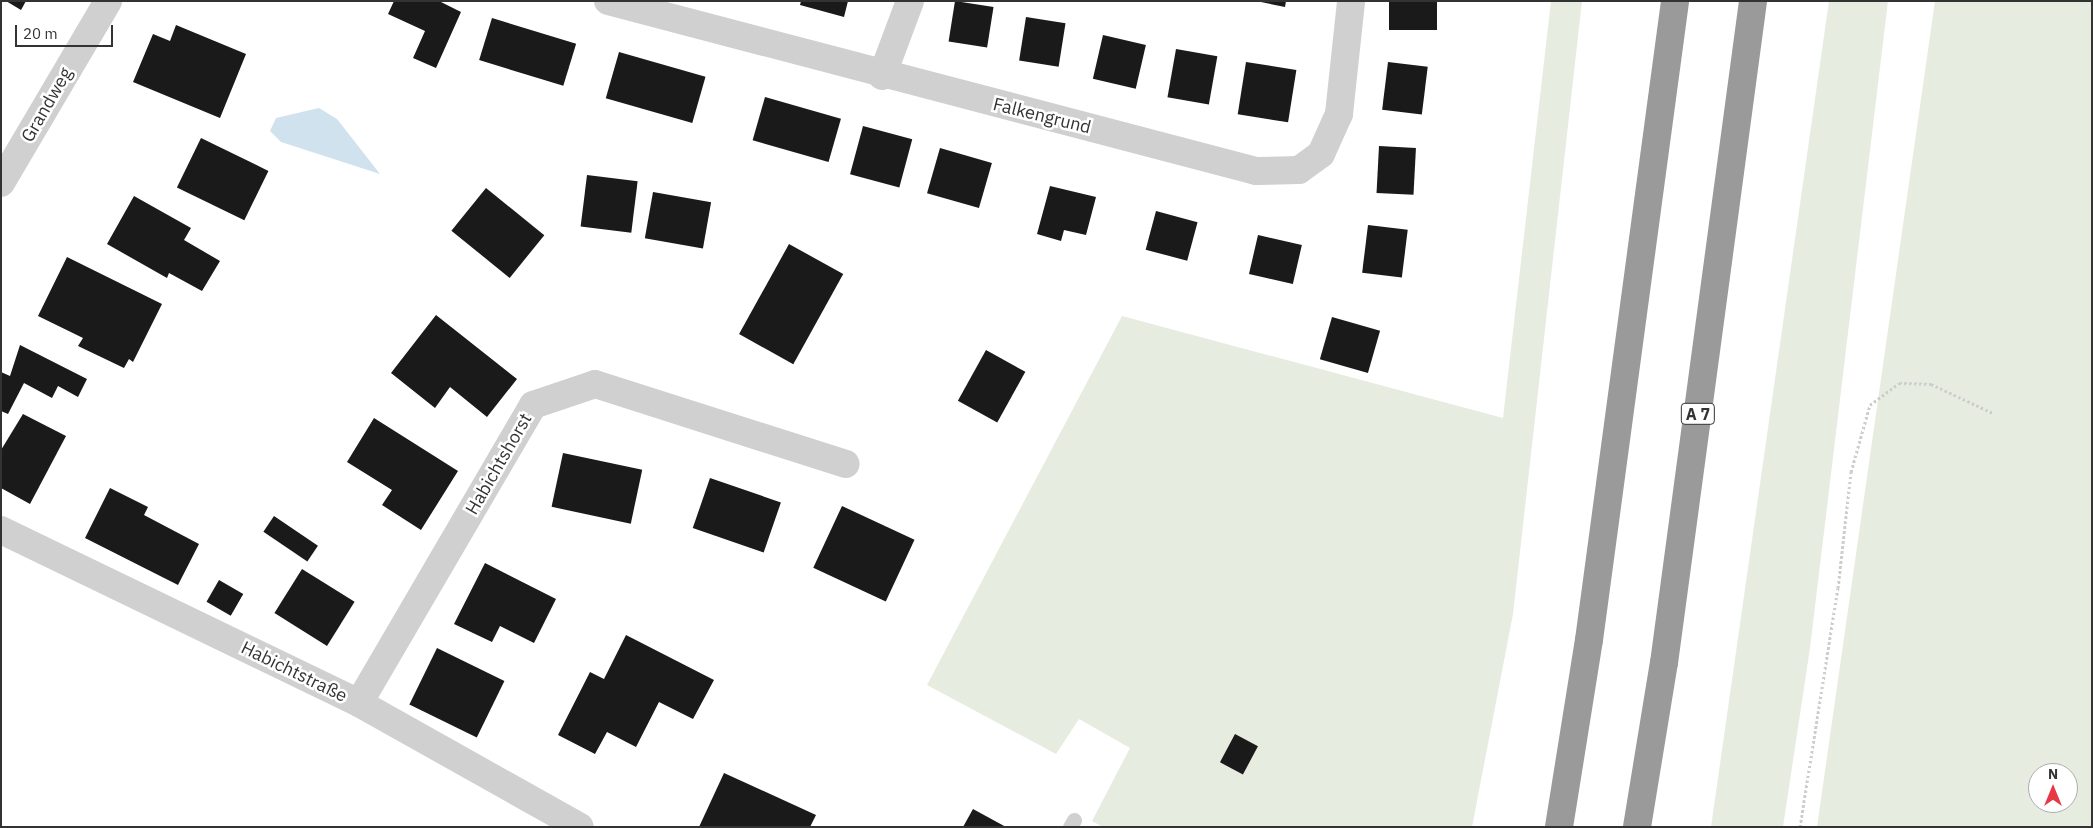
<!DOCTYPE html>
<meta charset="utf-8">
<style>
body{margin:0}
#map{position:relative;width:2093px;height:828px;overflow:hidden;background:#fff;font-family:"IBM Plex Sans",sans-serif}
div>[style]{position:absolute}
.green>*{inset:0;background:#e6ecdf}
.water>*{inset:0;background:#cfe2ee}
.building>*{inset:0;background:#1a1a1a;transform-origin:0 0}
.path>*{height:3px;margin-top:-1.5px;transform-origin:0;background:repeating-linear-gradient(90deg,#cdcdcd 0 2.5px,transparent 0 5px)}
.lane>*{height:15px;margin:-7.5px;padding:0 7.5px;transform-origin:7.5px;border-radius:7.5px;background:#d0d0d0}
.street>*{height:28px;margin:-14px;padding:0 14px;transform-origin:14px;border-radius:14px;background:#d0d0d0}
.highway>*{height:28px;margin:-14px;padding:0 14px;transform-origin:14px;border-radius:14px;background:#9a9a9a}
span{translate:-50% -50%;white-space:nowrap;text-align:center;line-height:1.15;-webkit-text-stroke:5px #fff;paint-order:stroke}
.shield-label span{padding:1px 4px;background:#fff;border:1px solid;border-radius:4px;-webkit-text-stroke-width:0}
.shield-label{font-size:16px;color:#333;font-weight:700}
.street-label{font-size:18px;color:#333}
.frame{position:absolute;inset:0;border:2px solid #333;pointer-events:none}
.north{position:absolute;left:2028px;top:763px;width:50px;height:50px;box-sizing:border-box;background:#fff;border:1px solid #adadad;border-radius:50%;rotate:0deg;font-size:14px;font-weight:700;line-height:20px;text-align:center;color:#333}
.north::after{content:'';display:block;margin:auto;width:18px;height:22px;background:#e63946;clip-path:polygon(50% 0,100% 100%,50% 72%,0 100%)}
.scale{position:absolute;left:15px;top:25px;width:98px;height:22px;box-sizing:border-box;border:2px solid #333;border-top:0;padding-left:6px;font-size:15px;line-height:18px;white-space:nowrap;color:#333;-webkit-text-stroke:4px #fff;paint-order:stroke}
</style>
<div id="map">
<div class="green">
<i style="clip-path:polygon(1551px 1px,1582px 1px,1513px 614px,1472px 827px,1103px 827px,1092px 821px,1130px 748px,1079px 719px,1056px 754px,927px 685px,1122px 316px,1503px 418px)"></i>
<i style="clip-path:polygon(1829px 1px,1888px 1px,1810px 648px,1783px 827px,1711px 827px)"></i>
<i style="clip-path:polygon(evenodd,1935px 1px,2092px 1px,2092px 827px,1817px 827px,1935px 1px,2038px 773px,2068px 773px,2068px 803px,2038px 803px,2038px 773px)"></i>
</div>
<div class="water">
<i style="clip-path:polygon(319px 108px,337px 119px,380px 174px,281px 142px,270px 131px,276px 118px)"></i>
</div>
<div class="building">
<i style="clip-path:polygon(6px 1px,26px 1px,21px 10px)"></i>
<i style="clip-path:polygon(394px 1px,439px 1px,461px 12px,436px 68px,413px 58px,425px 31px,388px 14px)"></i>
<i style="clip-path:polygon(801px 1px,848px 1px,844px 17px,800px 5px)"></i>
<i style="left:955px;top:1px;width:39px;height:41px;rotate:9deg"></i>
<i style="clip-path:polygon(1256px 1px,1286px 1px,1285px 7px)"></i>
<i style="left:1389px;top:1px;width:48px;height:29px"></i>
<i style="left:1026px;top:17px;width:40px;height:44px;rotate:9deg"></i>
<i style="left:492px;top:18px;width:88px;height:44px;rotate:17deg"></i>
<i style="clip-path:polygon(176px 25px,246px 54px,220px 118px,133px 82px,153px 34px,170px 41px)"></i>
<i style="left:1103px;top:35px;width:44px;height:45px;rotate:13deg"></i>
<i style="left:1176px;top:49px;width:42px;height:49px;rotate:10deg"></i>
<i style="left:619px;top:52px;width:90px;height:48px;rotate:16deg"></i>
<i style="left:1246px;top:62px;width:51px;height:53px;rotate:9deg"></i>
<i style="left:1388px;top:62px;width:40px;height:48px;rotate:7deg"></i>
<i style="left:765px;top:97px;width:79px;height:45px;rotate:16deg"></i>
<i style="left:863px;top:126px;width:51px;height:50px;rotate:15deg"></i>
<i style="left:201px;top:138px;width:75px;height:55px;rotate:26deg"></i>
<i style="left:1379px;top:146px;width:37px;height:47px;rotate:3deg"></i>
<i style="left:940px;top:148px;width:54px;height:47px;rotate:16deg"></i>
<i style="left:587px;top:175px;width:51px;height:52px;rotate:7deg"></i>
<i style="clip-path:polygon(1050px 186px,1096px 197px,1086px 235px,1064px 230px,1061px 241px,1037px 234px)"></i>
<i style="left:486px;top:188px;width:75px;height:55px;rotate:39deg"></i>
<i style="left:653px;top:192px;width:59px;height:47px;rotate:10deg"></i>
<i style="clip-path:polygon(134px 196px,191px 228px,184px 240px,220px 261px,202px 291px,169px 273px,167px 278px,107px 244px)"></i>
<i style="left:1156px;top:211px;width:43px;height:40px;rotate:15deg"></i>
<i style="left:1368px;top:225px;width:40px;height:48px;rotate:7deg"></i>
<i style="left:1258px;top:235px;width:45px;height:40px;rotate:13deg"></i>
<i style="left:789px;top:244px;width:62px;height:103px;rotate:29deg"></i>
<i style="clip-path:polygon(67px 257px,162px 304px,133px 362px,129px 359px,124px 368px,78px 346px,83px 338px,38px 316px)"></i>
<i style="clip-path:polygon(436px 315px,517px 379px,487px 417px,450px 387px,435px 408px,391px 373px)"></i>
<i style="left:1332px;top:317px;width:50px;height:44px;rotate:16deg"></i>
<i style="clip-path:polygon(20px 345px,87px 379px,78px 397px,58px 386px,52px 398px,24px 383px,8px 414px,1px 411px,1px 372px,10px 376px)"></i>
<i style="left:986px;top:350px;width:45px;height:58px;rotate:29deg"></i>
<i style="clip-path:polygon(23px 414px,66px 436px,30px 504px,1px 488px,1px 450px)"></i>
<i style="clip-path:polygon(374px 418px,458px 471px,421px 530px,382px 505px,392px 490px,347px 462px)"></i>
<i style="left:563px;top:453px;width:81px;height:55px;rotate:12deg"></i>
<i style="left:710px;top:478px;width:75px;height:53px;rotate:19deg"></i>
<i style="clip-path:polygon(110px 488px,148px 507px,144px 515px,199px 544px,178px 585px,85px 538px)"></i>
<i style="left:842px;top:506px;width:80px;height:68px;rotate:25deg"></i>
<i style="left:274px;top:516px;width:53px;height:19px;rotate:34deg"></i>
<i style="clip-path:polygon(485px 563px,556px 599px,534px 643px,500px 626px,492px 642px,454px 624px)"></i>
<i style="left:302px;top:569px;width:62px;height:52px;rotate:32deg"></i>
<i style="left:219px;top:580px;width:28px;height:25px;rotate:30deg"></i>
<i style="clip-path:polygon(626px 635px,714px 680px,693px 719px,659px 702px,636px 747px,607px 732px,595px 754px,558px 735px,590px 672px,604px 679px)"></i>
<i style="left:437px;top:648px;width:75px;height:63px;rotate:26deg"></i>
<i style="left:1235px;top:734px;width:26px;height:32px;rotate:28deg"></i>
<i style="clip-path:polygon(724px 773px,816px 815px,810px 827px,699px 827px)"></i>
<i style="clip-path:polygon(973px 809px,1006px 827px,963px 827px)"></i>
</div>
<div class="path">
<i style="left:1800px;top:827px;width:242px;rotate:-81deg"></i>
<i style="left:1838px;top:588px;width:117px;rotate:-83.6deg"></i>
<i style="left:1851px;top:472px;width:70px;rotate:-74.2deg"></i>
<i style="left:1870px;top:405px;width:36px;rotate:-37deg"></i>
<i style="left:1899px;top:383px;width:32px;rotate:2deg"></i>
<i style="left:1931px;top:384px;width:68px;rotate:25.1deg"></i>
</div>
<div class="lane">
<i style="left:1070px;top:827px;width:8px;rotate:-60deg"></i>
</div>
<div class="street">
<i style="left:608px;top:1px;width:670px;rotate:14.7deg"></i>
<i style="left:1256px;top:171px;width:43px;rotate:-1.3deg"></i>
<i style="left:1299px;top:170px;width:27px;rotate:-36deg"></i>
<i style="left:1321px;top:154px;width:44px;rotate:-65.8deg"></i>
<i style="left:1339px;top:114px;width:114px;rotate:-83.9deg"></i>
<i style="left:882px;top:76px;width:80px;rotate:-69.5deg"></i>
<i style="left:1px;top:183px;width:211px;rotate:-59.5deg"></i>
<i style="left:1px;top:530px;width:398px;rotate:25.8deg"></i>
<i style="left:359px;top:703px;width:253px;rotate:29.3deg"></i>
<i style="left:359px;top:703px;width:345px;rotate:-59.7deg"></i>
<i style="left:533px;top:405px;width:65px;rotate:-18.7deg"></i>
<i style="left:595px;top:384px;width:263px;rotate:17.7deg"></i>
</div>
<div class="highway">
<i style="left:1559px;top:827px;width:189px;rotate:-80.9deg"></i>
<i style="left:1589px;top:640px;width:645px;rotate:-82.33deg"></i>
<i style="left:1637px;top:827px;width:166px;rotate:-80.7deg"></i>
<i style="left:1664px;top:663px;width:668px;rotate:-82.34deg"></i>
</div>
<div class="shield-label">
<span style="left:1698px;top:414px">A 7</span>
</div>
<div class="street-label">
<span style="left:47px;top:105px;rotate:-60deg">Grandweg</span>
<span style="left:1042px;top:116px;rotate:14deg">Falkengrund</span>
<span style="left:499px;top:464px;rotate:-60deg">Habichtshorst</span>
<span style="left:294px;top:672px;rotate:26deg">Habichtstraße</span>
</div>
<div class="frame"></div>
<div class="north">N</div>
<div class="scale">20 m</div>
</div>
